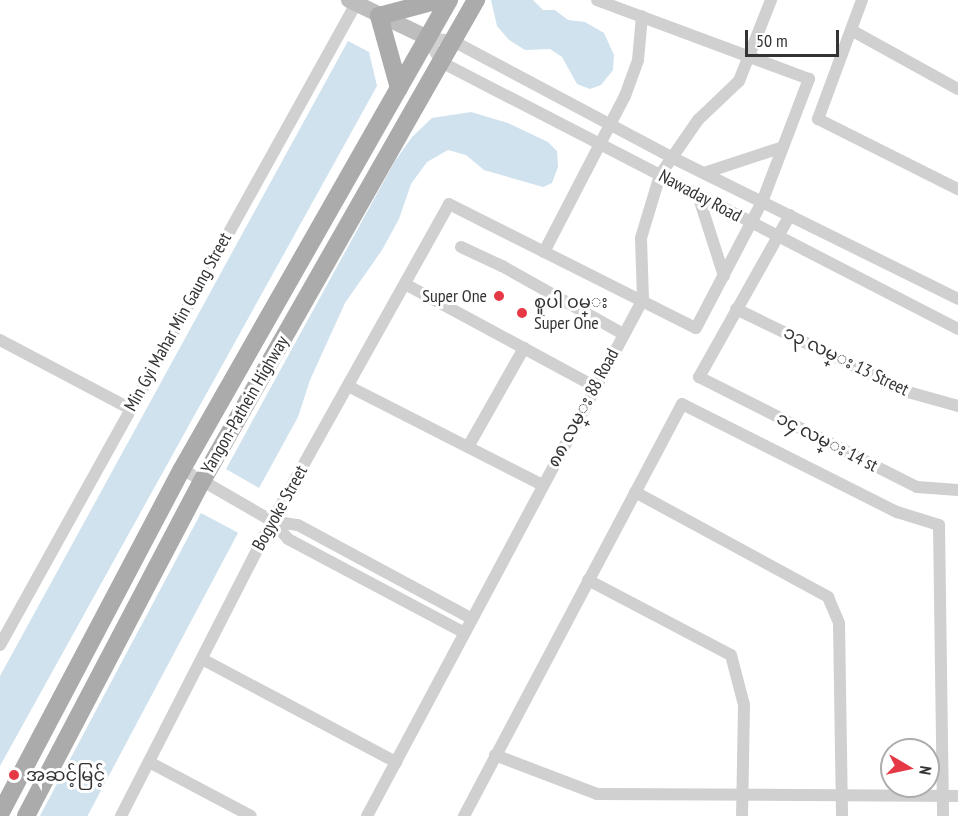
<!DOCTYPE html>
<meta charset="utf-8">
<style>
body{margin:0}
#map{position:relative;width:958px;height:816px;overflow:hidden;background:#fff;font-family:"PT Sans Narrow","Noto Sans Myanmar",sans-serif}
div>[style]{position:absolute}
.water>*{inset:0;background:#cfe2ee;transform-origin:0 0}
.street>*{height:12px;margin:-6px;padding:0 6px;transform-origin:6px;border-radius:6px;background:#d0d0d0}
.secondary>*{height:16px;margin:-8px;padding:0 8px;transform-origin:8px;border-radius:8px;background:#bdbdbd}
.primary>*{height:18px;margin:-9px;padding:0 9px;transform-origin:9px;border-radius:9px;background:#ababab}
.dots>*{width:16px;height:16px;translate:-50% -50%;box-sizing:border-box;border:3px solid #fff;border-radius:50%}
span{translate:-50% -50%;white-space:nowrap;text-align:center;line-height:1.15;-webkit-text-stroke:6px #fff;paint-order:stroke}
.street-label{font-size:18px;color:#333}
.poi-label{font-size:18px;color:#333}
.right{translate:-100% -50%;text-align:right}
.left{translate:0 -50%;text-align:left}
.north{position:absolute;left:880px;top:738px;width:60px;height:60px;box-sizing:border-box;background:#fff;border:2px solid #adadad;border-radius:50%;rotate:99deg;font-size:16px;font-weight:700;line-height:24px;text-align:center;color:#333}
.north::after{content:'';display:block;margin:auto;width:21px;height:27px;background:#e63946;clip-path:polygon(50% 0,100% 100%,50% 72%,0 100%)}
.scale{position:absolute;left:745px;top:30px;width:94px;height:27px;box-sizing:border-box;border:3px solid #333;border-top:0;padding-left:8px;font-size:18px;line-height:21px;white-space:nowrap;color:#333;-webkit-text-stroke:4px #fff;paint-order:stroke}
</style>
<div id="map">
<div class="water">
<i style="clip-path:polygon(491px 0,533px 0,543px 10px,555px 10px,568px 20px,585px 22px,604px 33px,614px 55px,613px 70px,601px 85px,590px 89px,577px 84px,562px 57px,550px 49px,525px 50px,509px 40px,497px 26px)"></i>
<i style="clip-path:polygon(348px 41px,369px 52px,377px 86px,0 766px,0 676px)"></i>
<i style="clip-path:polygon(471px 112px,508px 123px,548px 142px,557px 151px,558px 167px,552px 183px,543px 187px,484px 170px,466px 155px,448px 150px,427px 162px,411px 184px,399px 219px,382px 250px,345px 303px,310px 380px,298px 417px,259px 488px,226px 469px,395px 161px,412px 137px,432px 118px)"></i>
<i style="left:201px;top:513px;width:42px;height:344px;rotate:28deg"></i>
</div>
<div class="street">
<i style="left:862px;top:0;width:127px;rotate:110.3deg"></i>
<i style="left:818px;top:119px;width:157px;rotate:26.6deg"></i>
<i style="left:851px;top:30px;width:122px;rotate:28.9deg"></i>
<i style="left:428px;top:38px;width:27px;rotate:62deg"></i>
<i style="left:441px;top:62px;width:582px;rotate:27.31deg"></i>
<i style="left:428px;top:38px;width:25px;rotate:7deg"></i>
<i style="left:453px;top:41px;width:245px;rotate:28deg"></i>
<i style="left:669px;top:156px;width:322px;rotate:26.3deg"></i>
<i style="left:704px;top:173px;width:83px;rotate:-18.2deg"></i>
<i style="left:698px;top:195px;width:85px;rotate:72.2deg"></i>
<i style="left:790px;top:215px;width:186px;rotate:119.3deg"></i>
<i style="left:699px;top:377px;width:244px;rotate:26.8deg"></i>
<i style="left:917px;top:487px;width:41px;rotate:4.2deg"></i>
<i style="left:461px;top:247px;width:45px;rotate:24.9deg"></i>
<i style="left:502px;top:266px;width:139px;rotate:29.3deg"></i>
<i style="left:544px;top:252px;width:176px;rotate:-62.6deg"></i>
<i style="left:625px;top:96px;width:38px;rotate:-70deg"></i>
<i style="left:638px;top:60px;width:44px;rotate:-84.8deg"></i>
<i style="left:405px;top:284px;width:215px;rotate:28.4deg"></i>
<i style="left:736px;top:309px;width:191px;rotate:25.8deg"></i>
<i style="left:908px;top:392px;width:52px;rotate:15.6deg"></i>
<i style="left:0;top:340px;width:146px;rotate:27.8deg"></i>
<i style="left:348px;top:386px;width:218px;rotate:27deg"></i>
<i style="left:468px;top:447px;width:114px;rotate:-60.5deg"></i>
<i style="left:182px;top:469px;width:104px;rotate:30deg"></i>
<i style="left:272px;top:521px;width:24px;rotate:48deg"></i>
<i style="left:288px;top:539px;width:198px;rotate:28deg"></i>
<i style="left:635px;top:492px;width:220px;rotate:28.5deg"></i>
<i style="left:828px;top:597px;width:28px;rotate:67deg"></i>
<i style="left:839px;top:623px;width:193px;rotate:89.1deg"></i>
<i style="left:272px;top:521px;width:26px;rotate:9deg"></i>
<i style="left:298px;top:525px;width:196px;rotate:28.3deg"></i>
<i style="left:588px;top:580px;width:161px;rotate:27.7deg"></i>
<i style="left:731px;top:655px;width:52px;rotate:75.4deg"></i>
<i style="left:744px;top:705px;width:111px;rotate:91deg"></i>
<i style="left:0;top:645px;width:738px;rotate:-60.97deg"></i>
<i style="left:202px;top:659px;width:220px;rotate:28deg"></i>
<i style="left:495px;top:755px;width:109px;rotate:20.9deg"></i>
<i style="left:597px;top:794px;width:361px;rotate:0.3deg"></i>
<i style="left:149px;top:762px;width:115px;rotate:27.9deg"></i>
<i style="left:121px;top:816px;width:331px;rotate:-62.9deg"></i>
<i style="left:272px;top:521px;width:363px;rotate:-60.8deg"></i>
<i style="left:449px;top:204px;width:276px;rotate:26.7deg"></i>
<i style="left:696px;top:328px;width:142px;rotate:-62.4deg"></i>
<i style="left:762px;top:202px;width:132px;rotate:-69.1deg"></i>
<i style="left:809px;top:79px;width:226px;rotate:-159.6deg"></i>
<i style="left:367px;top:816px;width:586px;rotate:-61.9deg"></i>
<i style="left:643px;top:299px;width:61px;rotate:-91.9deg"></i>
<i style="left:641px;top:238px;width:66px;rotate:-73.2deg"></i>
<i style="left:660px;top:175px;width:67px;rotate:-55.4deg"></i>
<i style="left:698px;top:120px;width:57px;rotate:-43.6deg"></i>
<i style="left:739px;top:81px;width:87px;rotate:-68.4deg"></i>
<i style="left:464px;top:816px;width:466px;rotate:-62.1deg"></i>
<i style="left:682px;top:404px;width:241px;rotate:26.7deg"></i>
<i style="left:897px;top:512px;width:44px;rotate:17.2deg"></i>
<i style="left:939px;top:525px;width:291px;rotate:89.2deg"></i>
</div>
<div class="secondary">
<i style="left:349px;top:0;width:88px;rotate:25.7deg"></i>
</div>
<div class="primary">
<i style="left:399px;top:88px;width:75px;rotate:-105.5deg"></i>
<i style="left:379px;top:16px;width:62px;rotate:-14.9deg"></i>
<i style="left:0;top:814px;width:390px;rotate:-62.2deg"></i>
<i style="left:182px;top:469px;width:540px;rotate:-60.35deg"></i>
<i style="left:26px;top:816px;width:378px;rotate:-62.3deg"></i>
<i style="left:202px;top:481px;width:554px;rotate:-60.33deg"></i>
</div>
<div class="dots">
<i style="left:499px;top:296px;background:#e63946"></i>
<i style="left:522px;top:313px;background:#e63946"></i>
<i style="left:14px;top:775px;background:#e63946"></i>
</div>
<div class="street-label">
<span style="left:700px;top:196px;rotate:28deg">Nawaday Road</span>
<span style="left:178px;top:322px;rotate:-61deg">Min Gyi Mahar Min Gaung Street</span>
<span style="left:846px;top:361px;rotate:26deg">၁၃ လမ္း 13 Street</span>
<span style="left:245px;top:405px;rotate:-60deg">Yangon-Pathein Highway</span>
<span style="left:583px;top:408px;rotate:-62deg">၈၈ လမ္း 88 Road</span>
<span style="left:827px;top:442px;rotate:27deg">၁၄ လမ္း 14 st</span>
<span style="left:280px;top:508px;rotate:-61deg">Bogyoke Street</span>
</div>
<div class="poi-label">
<span class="right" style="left:487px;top:296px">Super One</span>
<span class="left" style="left:534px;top:313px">စူပါ ၀မ္း<br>Super One</span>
<span class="left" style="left:26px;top:775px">အဆင့်မြင့်</span>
</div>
<div class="north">N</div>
<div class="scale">50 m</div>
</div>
